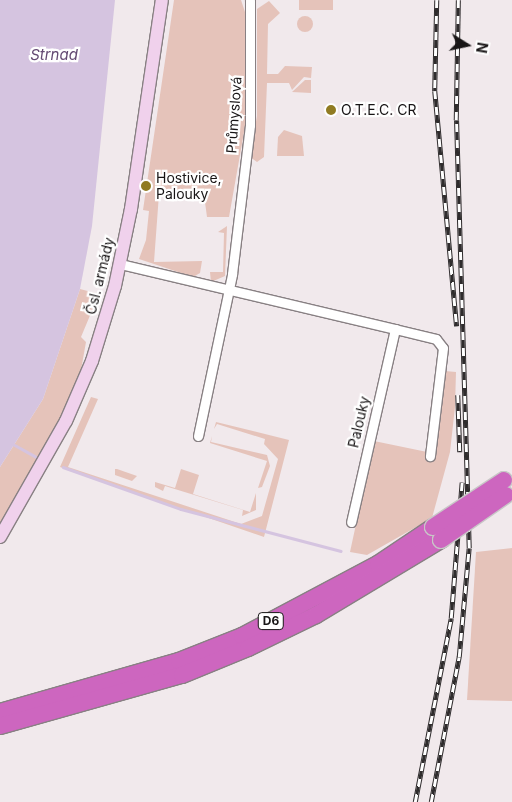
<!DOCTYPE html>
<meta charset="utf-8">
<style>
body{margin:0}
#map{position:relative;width:512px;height:802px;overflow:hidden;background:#f1e9ec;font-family:Inter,sans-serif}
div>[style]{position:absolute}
.green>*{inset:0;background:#e5c3ba;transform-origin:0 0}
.round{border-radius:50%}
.water>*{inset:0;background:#d5c4e0}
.stream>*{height:2.5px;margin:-1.25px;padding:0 1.25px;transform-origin:1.25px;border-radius:1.25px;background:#d5c4e0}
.roads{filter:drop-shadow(1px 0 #888083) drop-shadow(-1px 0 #888083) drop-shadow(0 1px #888083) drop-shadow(0 -1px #888083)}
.street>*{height:9px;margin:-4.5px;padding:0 4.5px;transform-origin:4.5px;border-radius:4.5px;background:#fff}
.secondary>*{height:12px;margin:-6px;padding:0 6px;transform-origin:6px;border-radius:6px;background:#f0d1ec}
.highway>*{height:16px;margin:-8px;padding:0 8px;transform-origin:8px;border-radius:8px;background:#cd66bf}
.rail>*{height:4.5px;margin-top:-2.25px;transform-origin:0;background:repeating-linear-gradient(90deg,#fff 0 8px,#2f2c2d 0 16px);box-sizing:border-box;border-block:1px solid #2f2c2d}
.bridges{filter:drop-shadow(1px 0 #c8c7c7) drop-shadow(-1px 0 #c8c7c7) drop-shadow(0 1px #c8c7c7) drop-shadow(0 -1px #c8c7c7)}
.highway-bridge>*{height:16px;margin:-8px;padding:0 8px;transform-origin:8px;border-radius:8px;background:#cd66bf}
.dots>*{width:14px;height:14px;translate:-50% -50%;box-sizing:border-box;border:2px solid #fff;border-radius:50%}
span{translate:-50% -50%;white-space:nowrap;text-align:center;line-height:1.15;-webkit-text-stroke:4.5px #fff;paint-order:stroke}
.shield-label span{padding:1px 4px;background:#fff;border:1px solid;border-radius:4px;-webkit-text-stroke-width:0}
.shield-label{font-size:12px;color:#181516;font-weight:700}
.poi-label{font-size:14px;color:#181516}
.left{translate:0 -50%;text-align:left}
.street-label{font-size:14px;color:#181516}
.water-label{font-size:15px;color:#644a73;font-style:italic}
.north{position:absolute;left:442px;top:20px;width:50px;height:50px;-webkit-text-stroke:4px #fff;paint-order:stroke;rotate:100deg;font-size:14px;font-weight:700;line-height:20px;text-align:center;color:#181516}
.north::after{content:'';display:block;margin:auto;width:18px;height:22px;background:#181516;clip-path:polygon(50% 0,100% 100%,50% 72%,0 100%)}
</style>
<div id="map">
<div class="green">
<i style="clip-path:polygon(174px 0,241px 0,246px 15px,246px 121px,229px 217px,207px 217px,204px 195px,159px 194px,154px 262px,202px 261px,200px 273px,193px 277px,139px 259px,146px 240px,149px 211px,143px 210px)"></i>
<i style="left:299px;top:0;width:34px;height:10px"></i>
<i style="clip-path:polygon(269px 1px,280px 13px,268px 24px,267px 74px,278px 74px,285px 66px,312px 67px,311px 78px,304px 77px,292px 90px,289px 83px,267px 83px,264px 157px,257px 162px,250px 157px,257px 116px,257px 9px)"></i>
<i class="round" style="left:297px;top:16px;width:16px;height:16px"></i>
<i style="clip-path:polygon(305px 80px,311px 80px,311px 93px,292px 92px)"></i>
<i style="clip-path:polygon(284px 130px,302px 136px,304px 156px,277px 156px,278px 137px)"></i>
<i style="clip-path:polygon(227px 226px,225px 276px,211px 282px,210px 272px,223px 272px,224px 233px,218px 232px)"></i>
<i style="clip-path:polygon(80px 289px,99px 294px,81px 337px,86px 342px,81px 370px,59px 420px,0 525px,0 467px,43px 399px)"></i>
<i style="clip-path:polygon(445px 371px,456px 372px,455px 407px,450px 452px,432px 518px,367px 555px,350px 552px,374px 441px,432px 453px)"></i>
<i style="clip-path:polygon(91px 397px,98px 399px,68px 467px,241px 524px,262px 516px,278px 459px,264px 444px,265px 439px,217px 424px,214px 429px,216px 422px,289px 440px,264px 537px,60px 467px)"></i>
<i style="clip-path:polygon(212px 436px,211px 442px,267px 455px,270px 466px,262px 487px,258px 488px,267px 461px,210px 443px)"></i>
<i style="clip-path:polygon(115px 469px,117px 469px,137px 476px,132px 481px,115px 475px)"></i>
<i style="clip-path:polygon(181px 469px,199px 475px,193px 494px,250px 512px,256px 493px,256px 510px,242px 516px,243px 510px,165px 486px,163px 491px,155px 487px,155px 482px,175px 488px)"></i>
<i style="clip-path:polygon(512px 548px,512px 701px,467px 700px,476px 552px)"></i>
</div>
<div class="water">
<i style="clip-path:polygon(0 0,115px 0,92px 226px,80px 289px,43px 399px,0 467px)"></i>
</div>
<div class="stream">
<i style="left:13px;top:444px;width:26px;rotate:29deg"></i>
<i style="left:63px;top:467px;width:125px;rotate:19.6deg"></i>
<i style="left:181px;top:509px;width:165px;rotate:14.7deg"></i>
</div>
<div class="roads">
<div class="street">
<i style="left:120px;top:264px;width:283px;rotate:13.3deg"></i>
<i style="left:395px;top:329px;width:198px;rotate:102.8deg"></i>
<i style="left:395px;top:329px;width:42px;rotate:13.7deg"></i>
<i style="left:436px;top:339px;width:11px;rotate:52deg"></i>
<i style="left:443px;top:348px;width:109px;rotate:96.9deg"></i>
<i style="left:198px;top:436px;width:166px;rotate:-78.1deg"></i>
<i style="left:232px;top:274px;width:150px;rotate:-83.1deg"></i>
<i style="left:250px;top:125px;width:125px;rotate:-90deg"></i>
</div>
<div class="secondary">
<i style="left:0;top:537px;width:133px;rotate:-60.4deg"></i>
<i style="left:66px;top:421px;width:65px;rotate:-66.6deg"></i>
<i style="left:92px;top:361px;width:78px;rotate:-73deg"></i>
<i style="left:115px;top:286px;width:79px;rotate:-78.3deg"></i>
<i style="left:131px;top:209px;width:211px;rotate:-81.6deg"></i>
</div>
<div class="highway">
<i style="left:0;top:712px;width:186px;rotate:-15.9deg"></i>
<i style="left:179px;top:661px;width:68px;rotate:-21.6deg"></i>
<i style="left:242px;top:636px;width:154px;rotate:-27.9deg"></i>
<i style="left:378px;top:564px;width:66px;rotate:-33.9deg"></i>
<i style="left:0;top:726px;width:189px;rotate:-15.7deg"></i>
<i style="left:182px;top:675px;width:71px;rotate:-22.2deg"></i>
<i style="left:248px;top:648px;width:76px;rotate:-25.9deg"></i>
<i style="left:316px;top:615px;width:146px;rotate:-31deg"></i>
</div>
</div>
<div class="rail">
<i style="left:437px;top:0;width:91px;rotate:91.3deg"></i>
<i style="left:435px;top:91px;width:236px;rotate:84.7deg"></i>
<i style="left:458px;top:395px;width:57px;rotate:88deg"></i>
<i style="left:415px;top:802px;width:187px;rotate:-78.9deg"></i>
<i style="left:451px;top:618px;width:136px;rotate:-85.4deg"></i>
<i style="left:431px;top:802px;width:148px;rotate:-79.1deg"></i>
<i style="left:459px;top:657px;width:109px;rotate:-84.8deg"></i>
<i style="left:469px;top:548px;width:428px;rotate:-91.7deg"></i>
<i style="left:456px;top:120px;width:120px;rotate:-89deg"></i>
</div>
<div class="bridges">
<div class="highway-bridge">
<i style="left:433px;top:527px;width:85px;rotate:-33.5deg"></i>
<i style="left:441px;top:540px;width:79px;rotate:-34.7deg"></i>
</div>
</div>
<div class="dots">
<i style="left:331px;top:110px;background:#907b22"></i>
<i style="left:146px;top:186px;background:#907b22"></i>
</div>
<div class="shield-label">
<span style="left:271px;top:621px">D6</span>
</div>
<div class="poi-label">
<span class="left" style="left:341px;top:110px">O.T.E.C. CR</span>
<span class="left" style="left:156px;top:186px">Hostivice,<br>Palouky</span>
</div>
<div class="street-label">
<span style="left:234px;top:115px;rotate:-86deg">Průmyslová</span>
<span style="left:100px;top:276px;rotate:-76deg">Čsl. armády</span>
<span style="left:359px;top:422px;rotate:-77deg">Palouky</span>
</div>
<div class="water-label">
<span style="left:54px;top:55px">Strnad</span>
</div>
<div class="north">N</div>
</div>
